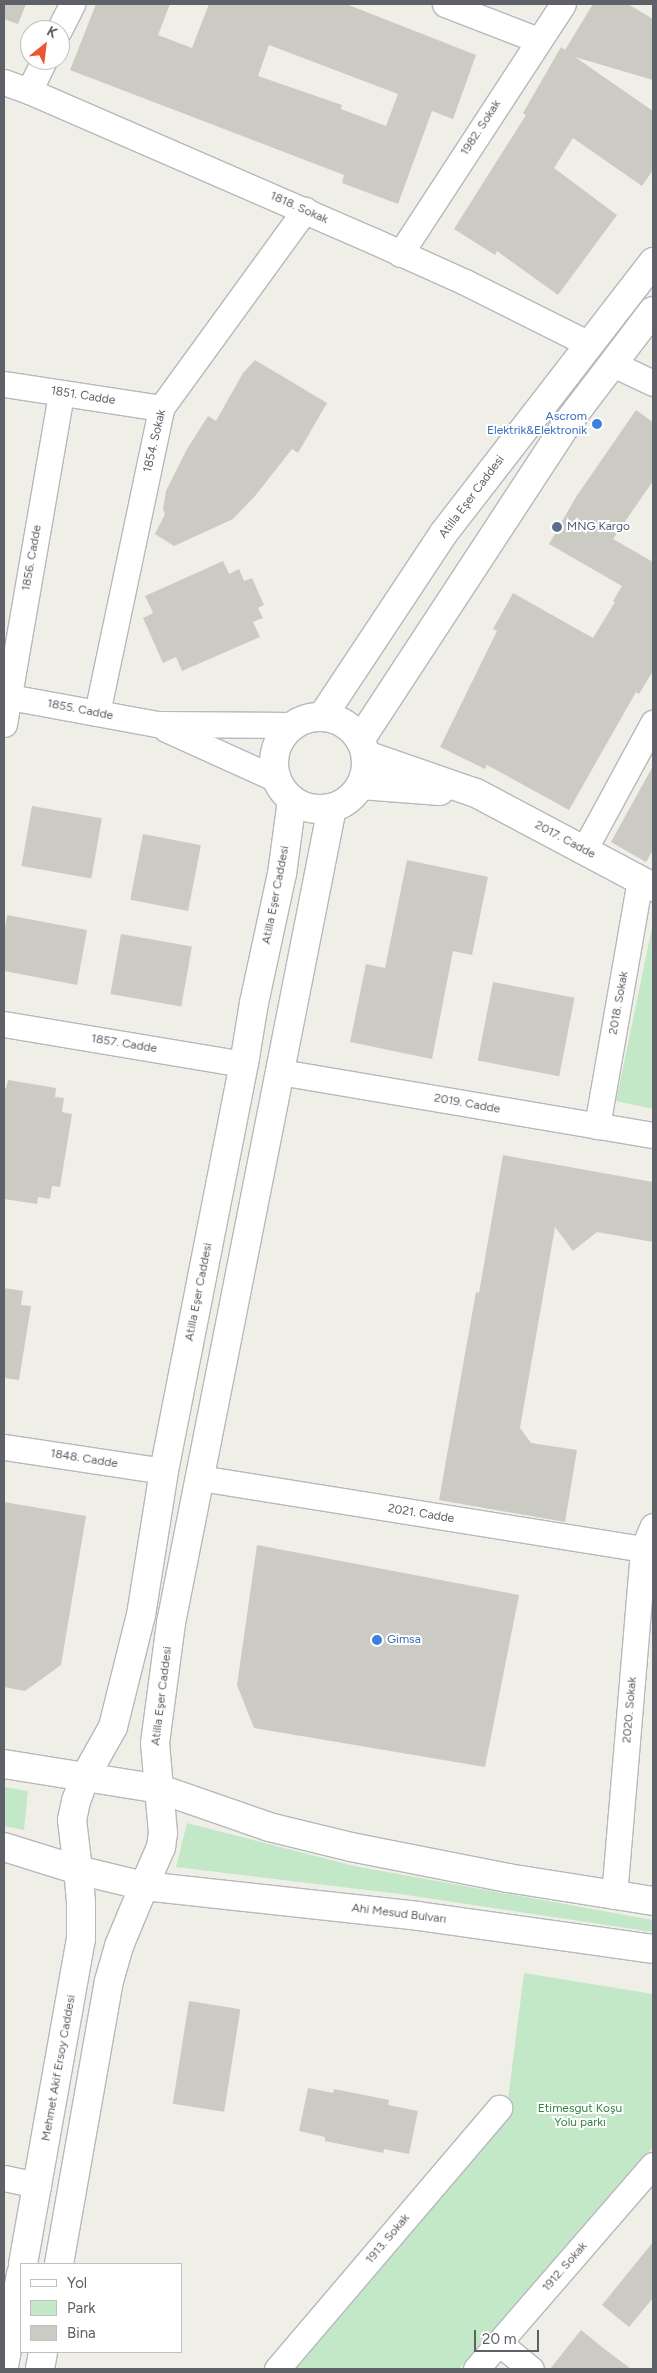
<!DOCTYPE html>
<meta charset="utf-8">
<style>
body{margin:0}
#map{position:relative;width:657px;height:2373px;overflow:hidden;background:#f0efe7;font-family:Figtree,sans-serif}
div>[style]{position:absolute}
.green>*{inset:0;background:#c3e8c7}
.building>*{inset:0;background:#cbcac3;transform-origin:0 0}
.roads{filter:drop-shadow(1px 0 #b7b8bd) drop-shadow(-1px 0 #b7b8bd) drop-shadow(0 1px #b7b8bd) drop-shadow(0 -1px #b7b8bd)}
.minor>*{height:25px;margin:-12.5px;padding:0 12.5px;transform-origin:12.5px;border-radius:12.5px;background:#fff}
.tertiary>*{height:28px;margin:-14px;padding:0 14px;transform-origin:14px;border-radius:14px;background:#fff}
.secondary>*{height:28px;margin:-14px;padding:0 14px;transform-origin:14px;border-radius:14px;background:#fff}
.secondary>.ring{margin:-14px;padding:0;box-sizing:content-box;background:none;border:28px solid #fff;border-radius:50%}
.dots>*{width:14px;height:14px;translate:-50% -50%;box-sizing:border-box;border:2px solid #fff;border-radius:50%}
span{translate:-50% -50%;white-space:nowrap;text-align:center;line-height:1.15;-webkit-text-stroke:4px #fff;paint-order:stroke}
.street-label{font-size:12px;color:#5e6167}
.shop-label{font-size:12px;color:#366cbe}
.right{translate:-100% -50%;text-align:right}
.left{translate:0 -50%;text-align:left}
.service-label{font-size:12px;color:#4e5e75}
.park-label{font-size:12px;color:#328240}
.frame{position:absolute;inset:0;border:5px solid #5e6167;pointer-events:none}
.legend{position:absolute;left:20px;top:2263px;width:162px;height:90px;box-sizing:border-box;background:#fff;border:1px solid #bfc0c2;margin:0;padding:6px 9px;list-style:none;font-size:15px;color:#5e6167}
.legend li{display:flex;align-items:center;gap:10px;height:25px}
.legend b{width:25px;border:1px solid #bfc0c2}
.north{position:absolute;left:20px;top:20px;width:50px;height:50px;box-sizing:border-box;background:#fff;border:1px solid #bfc0c2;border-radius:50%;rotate:29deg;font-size:14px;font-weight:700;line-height:20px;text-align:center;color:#5e6167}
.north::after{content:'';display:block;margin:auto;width:18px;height:22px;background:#ec5631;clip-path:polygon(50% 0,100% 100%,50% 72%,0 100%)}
.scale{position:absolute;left:474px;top:2330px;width:65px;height:22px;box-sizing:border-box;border:2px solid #5e6167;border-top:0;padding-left:6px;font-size:15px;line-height:18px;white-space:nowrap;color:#5e6167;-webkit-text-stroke:4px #fff;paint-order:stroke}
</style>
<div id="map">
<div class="green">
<i style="clip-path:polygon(653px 923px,653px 1109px,616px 1101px)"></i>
<i style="clip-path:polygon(4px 1787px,28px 1791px,24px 1830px,4px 1826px)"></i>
<i style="clip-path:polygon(187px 1823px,354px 1866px,653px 1920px,653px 1932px,400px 1894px,176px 1867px)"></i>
<i style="clip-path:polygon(524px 1973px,653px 1994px,653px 2147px,459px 2369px,296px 2369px,483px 2149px,506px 2115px)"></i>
</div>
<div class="building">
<i style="clip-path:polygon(4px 4px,26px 4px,18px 24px,4px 19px)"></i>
<i style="clip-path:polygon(evenodd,96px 4px,170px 4px,158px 35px,192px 48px,209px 4px,346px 4px,476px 55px,453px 119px,432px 111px,398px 204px,342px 183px,344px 175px,70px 70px,96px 4px,269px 45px,398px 94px,386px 126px,341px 109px,342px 105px,258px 76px,269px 45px)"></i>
<i style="clip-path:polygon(593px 4px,628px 4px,653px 19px,653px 80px,575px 57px,653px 111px,653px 170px,642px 186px,573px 138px,554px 168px,617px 215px,558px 295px,497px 251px,495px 255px,454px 229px,526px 115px,523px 113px,561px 47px,565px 50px)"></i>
<i style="clip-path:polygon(255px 360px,327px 403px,298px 453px,292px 449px,255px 496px,233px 519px,174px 546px,155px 534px,165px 514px,163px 509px,166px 491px,187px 449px,208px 416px,216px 421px,243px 373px)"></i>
<i style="clip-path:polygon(636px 410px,653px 422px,653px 481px,613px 539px,653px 562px,653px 671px,639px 694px,636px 692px,569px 810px,487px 765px,485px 769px,440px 747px,497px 631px,493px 629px,513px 593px,593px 638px,615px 602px,613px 601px,622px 586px,549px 544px,576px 497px)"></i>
<i style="clip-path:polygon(223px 561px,229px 574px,239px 569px,244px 581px,252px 578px,264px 605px,258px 608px,263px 618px,253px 622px,260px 637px,182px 671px,176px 657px,163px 663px,143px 618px,153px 613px,145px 596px)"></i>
<i style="clip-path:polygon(653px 766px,653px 850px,646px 862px,611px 842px)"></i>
<i style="left:32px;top:806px;width:71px;height:61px;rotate:10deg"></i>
<i style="left:143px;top:834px;width:59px;height:67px;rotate:11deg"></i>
<i style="clip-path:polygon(407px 860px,488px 877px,472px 955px,453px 951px,432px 1059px,350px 1042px,366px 964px,385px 968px)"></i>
<i style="clip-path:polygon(7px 915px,87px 930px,77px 985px,4px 971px,4px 934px)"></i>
<i style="left:121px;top:934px;width:72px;height:61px;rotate:10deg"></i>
<i style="left:493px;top:982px;width:83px;height:80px;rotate:11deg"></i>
<i style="clip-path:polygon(8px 1080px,56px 1088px,55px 1097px,64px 1098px,62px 1112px,72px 1114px,60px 1187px,52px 1186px,50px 1199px,38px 1197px,37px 1204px,4px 1199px,4px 1088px,6px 1088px)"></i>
<i style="clip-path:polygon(503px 1155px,653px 1182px,653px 1242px,597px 1232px,573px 1251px,555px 1227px,520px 1428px,531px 1443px,577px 1450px,565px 1522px,439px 1500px,476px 1292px,479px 1293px)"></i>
<i style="clip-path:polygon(4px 1288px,23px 1291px,21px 1305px,31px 1306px,19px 1380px,4px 1378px)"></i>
<i style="clip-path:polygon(4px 1502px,86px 1516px,61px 1665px,25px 1691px,4px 1687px)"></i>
<i style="clip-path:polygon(257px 1545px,519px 1595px,485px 1767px,254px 1728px,237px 1685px)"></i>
<i style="left:189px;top:2001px;width:52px;height:104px;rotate:9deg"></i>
<i style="clip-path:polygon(308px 2088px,333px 2093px,334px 2089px,389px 2100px,388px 2105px,418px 2111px,409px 2154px,384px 2149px,383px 2153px,325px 2141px,325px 2137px,299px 2131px)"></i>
<i style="clip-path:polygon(653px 2242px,653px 2298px,629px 2327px,602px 2305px)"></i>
<i style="clip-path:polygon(581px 2330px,607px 2351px,631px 2369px,550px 2369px)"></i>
</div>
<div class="roads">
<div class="minor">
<i style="left:445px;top:4px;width:100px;rotate:21.2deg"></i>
<i style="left:59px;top:30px;width:29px;rotate:-63deg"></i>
<i style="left:4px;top:82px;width:27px;rotate:20deg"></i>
<i style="left:29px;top:91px;width:376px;rotate:23.5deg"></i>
<i style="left:374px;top:241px;width:100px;rotate:24.3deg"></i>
<i style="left:465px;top:282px;width:139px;rotate:26.6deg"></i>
<i style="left:29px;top:91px;width:34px;rotate:-64deg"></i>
<i style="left:400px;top:254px;width:298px;rotate:-56.9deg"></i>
<i style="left:613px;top:364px;width:44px;rotate:25.4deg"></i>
<i style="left:4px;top:384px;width:159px;rotate:8.7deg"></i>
<i style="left:4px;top:696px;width:156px;rotate:10.4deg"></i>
<i style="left:157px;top:724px;width:136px;rotate:0.4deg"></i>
<i style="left:97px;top:713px;width:312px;rotate:-78.1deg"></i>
<i style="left:161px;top:408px;width:245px;rotate:-54deg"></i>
<i style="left:4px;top:724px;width:336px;rotate:-80.2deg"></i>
<i style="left:166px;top:729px;width:121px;rotate:24.4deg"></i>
<i style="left:584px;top:850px;width:145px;rotate:-61.5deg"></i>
<i style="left:4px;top:1024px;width:243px;rotate:9.5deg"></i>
<i style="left:280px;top:1072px;width:378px;rotate:9.6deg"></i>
<i style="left:597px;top:1126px;width:250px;rotate:-80.1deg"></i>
<i style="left:4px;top:1447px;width:162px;rotate:8.5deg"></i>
<i style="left:200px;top:1478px;width:449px;rotate:9.1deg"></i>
<i style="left:614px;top:1896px;width:348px;rotate:-85.2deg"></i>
<i style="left:643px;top:1549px;width:25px;rotate:-67deg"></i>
<i style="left:4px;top:2178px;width:35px;rotate:12deg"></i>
<i style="left:499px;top:2343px;width:41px;rotate:39.1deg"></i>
<i style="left:277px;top:2369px;width:343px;rotate:-49.6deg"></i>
<i style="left:476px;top:2369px;width:270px;rotate:-49.1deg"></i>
</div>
<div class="tertiary">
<i style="left:366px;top:755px;width:116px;rotate:19.1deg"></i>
<i style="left:476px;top:793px;width:200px;rotate:28deg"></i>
<i style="left:361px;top:785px;width:79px;rotate:4.3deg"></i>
<i style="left:23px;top:2264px;width:330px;rotate:-79.9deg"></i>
<i style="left:81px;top:1939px;width:37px;rotate:-90deg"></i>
<i style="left:81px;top:1902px;width:32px;rotate:-95deg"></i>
<i style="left:59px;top:2264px;width:287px;rotate:-80deg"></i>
<i style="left:109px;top:1981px;width:36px;rotate:-74deg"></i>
<i style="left:119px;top:1946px;width:65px;rotate:-67.4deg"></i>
<i style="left:4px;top:2366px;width:94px;rotate:-79.5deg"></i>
<i style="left:40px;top:2369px;width:17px;rotate:-80deg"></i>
</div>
<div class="secondary">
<i class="ring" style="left:274px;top:717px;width:64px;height:64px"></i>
<i style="left:322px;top:717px;width:219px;rotate:-56.5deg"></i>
<i style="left:443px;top:534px;width:344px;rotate:-52.3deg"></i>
<i style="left:360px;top:740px;width:376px;rotate:-56.8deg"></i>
<i style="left:566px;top:425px;width:143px;rotate:-52.7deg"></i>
<i style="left:4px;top:1764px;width:158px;rotate:9.1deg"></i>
<i style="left:160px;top:1789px;width:115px;rotate:19.2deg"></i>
<i style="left:269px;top:1827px;width:84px;rotate:13.7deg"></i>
<i style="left:351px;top:1847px;width:160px;rotate:11.2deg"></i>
<i style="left:508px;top:1878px;width:147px;rotate:9deg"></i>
<i style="left:4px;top:1847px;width:77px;rotate:17.3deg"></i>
<i style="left:78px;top:1870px;width:68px;rotate:13.6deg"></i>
<i style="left:144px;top:1886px;width:276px;rotate:6.2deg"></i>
<i style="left:418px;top:1916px;width:237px;rotate:8deg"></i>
<i style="left:78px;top:1870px;width:50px;rotate:-96.8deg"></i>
<i style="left:72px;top:1820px;width:19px;rotate:-78deg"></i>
<i style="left:76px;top:1801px;width:26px;rotate:-69deg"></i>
<i style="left:85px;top:1777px;width:57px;rotate:-60.8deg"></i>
<i style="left:113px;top:1727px;width:115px;rotate:-76deg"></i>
<i style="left:141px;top:1615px;width:146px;rotate:-80.9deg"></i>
<i style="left:164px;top:1471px;width:415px;rotate:-78.9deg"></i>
<i style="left:244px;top:1064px;width:62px;rotate:-80.7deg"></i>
<i style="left:254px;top:1003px;width:132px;rotate:-77.8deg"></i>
<i style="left:282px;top:874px;width:75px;rotate:-82.3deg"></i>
<i style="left:144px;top:1886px;width:43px;rotate:-66.4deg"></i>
<i style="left:161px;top:1847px;width:14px;rotate:-82deg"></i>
<i style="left:163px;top:1833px;width:90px;rotate:-95.1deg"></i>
<i style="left:155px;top:1743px;width:121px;rotate:-82.4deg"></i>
<i style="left:171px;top:1623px;width:831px;rotate:-78.83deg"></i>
</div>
</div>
<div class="dots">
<i style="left:597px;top:424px;background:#3f7fe0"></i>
<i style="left:557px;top:527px;background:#5c6f8a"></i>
<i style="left:377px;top:1640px;background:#3f7fe0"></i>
</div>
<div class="street-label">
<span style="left:481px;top:128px;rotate:-57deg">1982. Sokak</span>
<span style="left:299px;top:208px;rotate:24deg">1818. Sokak</span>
<span style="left:83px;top:396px;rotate:9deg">1851. Cadde</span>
<span style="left:155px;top:441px;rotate:-77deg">1854. Sokak</span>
<span style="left:472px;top:497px;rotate:-53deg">Atilla Eşer Caddesi</span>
<span style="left:32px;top:558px;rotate:-80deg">1856. Cadde</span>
<span style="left:80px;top:710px;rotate:11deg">1855. Cadde</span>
<span style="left:565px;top:840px;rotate:28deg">2017. Cadde</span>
<span style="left:276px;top:895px;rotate:-79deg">Atilla Eşer Caddesi</span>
<span style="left:619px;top:1003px;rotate:-80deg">2018. Sokak</span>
<span style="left:124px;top:1044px;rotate:9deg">1857. Cadde</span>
<span style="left:467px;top:1104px;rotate:10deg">2019. Cadde</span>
<span style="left:199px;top:1292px;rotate:-79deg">Atilla Eşer Caddesi</span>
<span style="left:84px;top:1459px;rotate:9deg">1848. Cadde</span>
<span style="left:421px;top:1514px;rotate:9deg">2021. Cadde</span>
<span style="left:162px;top:1696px;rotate:-83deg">Atilla Eşer Caddesi</span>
<span style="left:630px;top:1710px;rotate:-85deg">2020. Sokak</span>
<span style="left:399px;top:1914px;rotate:7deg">Ahi Mesud Bulvarı</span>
<span style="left:59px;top:2068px;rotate:-80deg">Mehmet Akif Ersoy Caddesi</span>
<span style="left:388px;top:2239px;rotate:-50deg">1913. Sokak</span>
<span style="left:565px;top:2267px;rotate:-49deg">1912. Sokak</span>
</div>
<div class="shop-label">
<span class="right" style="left:587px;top:424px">Ascrom<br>Elektrik&amp;Elektronik</span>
<span class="left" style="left:387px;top:1640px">Gimsa</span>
</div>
<div class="service-label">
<span class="left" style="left:567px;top:527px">MNG Kargo</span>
</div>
<div class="park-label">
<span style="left:580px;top:2116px">Etimesgut Koşu<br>Yolu parkı</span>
</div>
<div class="frame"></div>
<ul class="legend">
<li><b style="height:6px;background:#fff"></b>Yol</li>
<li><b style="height:14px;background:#c3e8c7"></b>Park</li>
<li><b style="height:14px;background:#cbcac3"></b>Bina</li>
</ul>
<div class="north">K</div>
<div class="scale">20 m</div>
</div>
